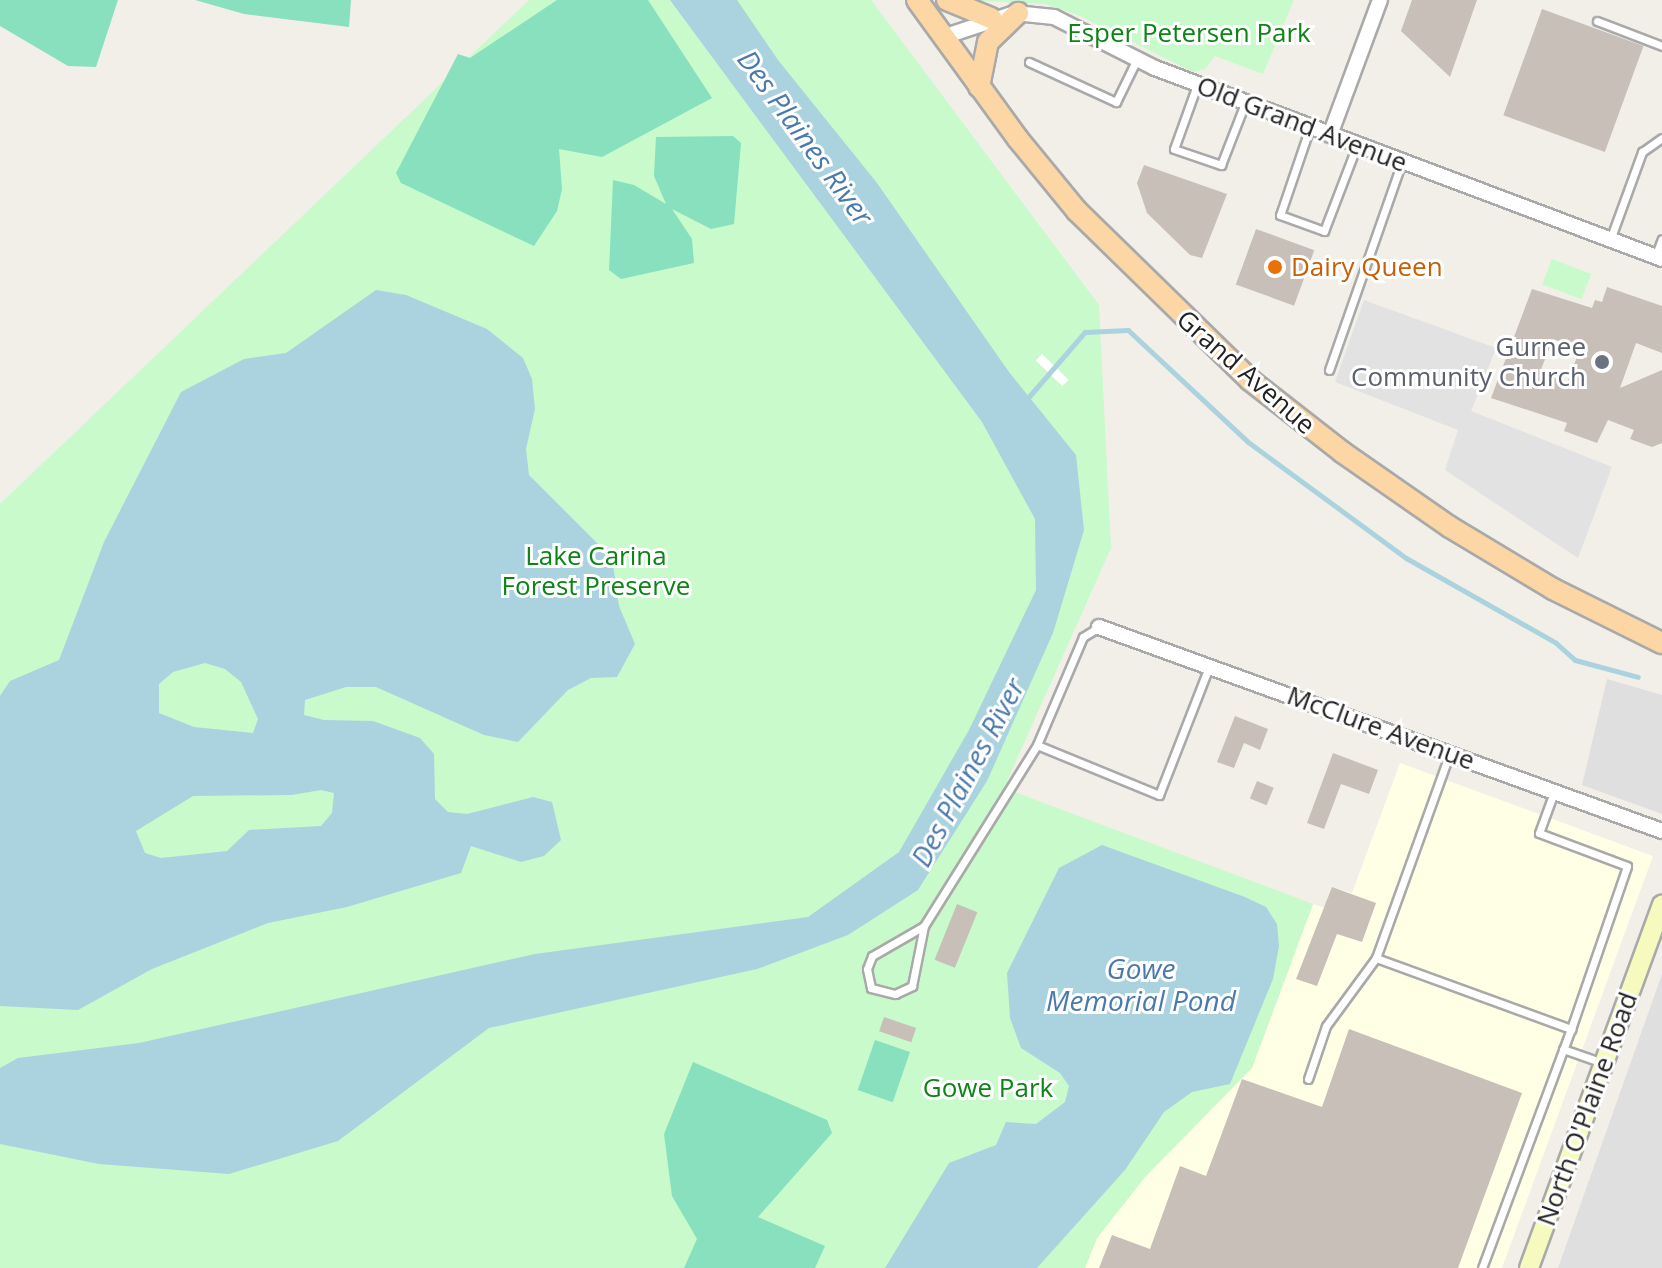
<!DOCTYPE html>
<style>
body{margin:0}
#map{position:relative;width:1662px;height:1268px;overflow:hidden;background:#f2efe9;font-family:"Open Sans",sans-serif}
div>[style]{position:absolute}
.residential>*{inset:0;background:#e0dfdf}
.education>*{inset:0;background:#ffffe5}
.park>*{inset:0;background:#c8facc;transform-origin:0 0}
.pitch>*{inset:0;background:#88e0be;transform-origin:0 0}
.parking>*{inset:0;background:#e2e2e2}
.water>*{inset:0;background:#aad3df}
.pier>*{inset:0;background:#fff;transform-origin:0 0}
.stream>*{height:5px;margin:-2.5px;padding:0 2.5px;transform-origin:2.5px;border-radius:2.5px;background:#aad3df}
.building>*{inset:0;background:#c7bfb8;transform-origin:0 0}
.roads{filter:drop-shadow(2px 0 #a9a9a9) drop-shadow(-2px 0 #a9a9a9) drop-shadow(0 2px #a9a9a9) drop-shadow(0 -2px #a9a9a9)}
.lane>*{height:7px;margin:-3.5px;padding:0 3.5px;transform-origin:3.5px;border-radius:3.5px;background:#fff}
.street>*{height:14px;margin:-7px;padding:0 7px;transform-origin:7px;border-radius:7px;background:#fff}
.secondary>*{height:18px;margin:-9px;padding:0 9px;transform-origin:9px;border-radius:9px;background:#f7fabf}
.primary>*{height:20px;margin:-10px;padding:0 10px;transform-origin:10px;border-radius:10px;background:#fcd6a4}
.dots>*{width:22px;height:22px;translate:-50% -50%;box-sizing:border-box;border:4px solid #fff;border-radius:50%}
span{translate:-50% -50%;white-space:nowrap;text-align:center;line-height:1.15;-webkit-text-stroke:6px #fff;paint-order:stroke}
.park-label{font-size:26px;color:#0c8416}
.street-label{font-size:26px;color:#222}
.food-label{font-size:26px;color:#c56008}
.left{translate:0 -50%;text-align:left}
.worship-label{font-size:26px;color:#5b616d}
.right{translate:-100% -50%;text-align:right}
.water-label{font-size:28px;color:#4a7aab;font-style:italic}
</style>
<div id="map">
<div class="residential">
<i style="clip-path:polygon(1607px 679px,1662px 695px,1662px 814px,1582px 785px)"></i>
<i style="clip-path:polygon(1662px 974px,1662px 1268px,1558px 1268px)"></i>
</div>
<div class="education">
<i style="clip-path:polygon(1400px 763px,1653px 856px,1502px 1268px,1085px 1268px,1097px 1238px,1145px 1177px,1252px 1068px,1313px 904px,1325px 908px,1332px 887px,1352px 893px)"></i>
</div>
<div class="park">
<i style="clip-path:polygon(529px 0,871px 0,1099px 305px,1111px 548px,1004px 788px,1313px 904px,1252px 1068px,1145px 1177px,1097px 1238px,1085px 1268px,0 1268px,0 504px)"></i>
<i style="clip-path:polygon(961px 0,1294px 0,1263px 74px,1215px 56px,1205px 69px,1193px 72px,1078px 15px,1045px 4px)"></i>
<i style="left:1552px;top:259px;width:42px;height:27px;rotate:21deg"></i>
</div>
<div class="pitch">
<i style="clip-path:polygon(0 0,118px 0,96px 67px,68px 66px,0 26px)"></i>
<i style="clip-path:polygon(195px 0,351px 0,349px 27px,244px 14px)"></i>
<i style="clip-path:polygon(557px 0,648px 0,712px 98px,602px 157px,559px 149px,562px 189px,557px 211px,534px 246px,401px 183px,396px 173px,458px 54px,470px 58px)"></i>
<i style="clip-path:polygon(733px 136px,741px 143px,734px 224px,711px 229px,672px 209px,692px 239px,694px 263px,621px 279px,609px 270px,613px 180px,634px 185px,666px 204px,654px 176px,656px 137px)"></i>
<i style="left:875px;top:1040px;width:37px;height:53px;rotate:19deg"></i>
<i style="clip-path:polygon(693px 1062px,827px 1120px,832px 1133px,758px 1217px,825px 1246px,815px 1268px,684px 1268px,697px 1239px,672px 1196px,664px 1134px)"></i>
</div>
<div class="parking">
<i style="clip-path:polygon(1364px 300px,1496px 348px,1471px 411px,1612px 467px,1578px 558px,1445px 470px,1458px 430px,1335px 382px)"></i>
</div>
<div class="water">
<i style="clip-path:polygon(670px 0,737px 0,778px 60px,877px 183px,1009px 372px,1076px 455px,1084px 530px,1053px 633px,987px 781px,918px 890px,848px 935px,757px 969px,489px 1028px,338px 1141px,229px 1174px,99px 1164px,0 1144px,0 1068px,18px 1058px,139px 1043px,535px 954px,808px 917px,899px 852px,969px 730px,1036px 590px,1035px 519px,982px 422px)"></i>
<i style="clip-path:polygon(evenodd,376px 290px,406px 295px,487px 329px,523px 358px,532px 379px,535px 409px,526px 449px,529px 475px,612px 558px,619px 606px,635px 644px,617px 677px,591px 678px,568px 690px,518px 742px,484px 735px,376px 687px,346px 687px,305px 700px,304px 715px,324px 720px,373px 721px,420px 738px,434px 754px,435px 799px,448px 812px,467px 814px,533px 797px,552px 802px,561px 840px,544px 856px,521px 862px,471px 846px,461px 873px,347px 907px,268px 923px,152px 969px,78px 1010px,0 1006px,0 696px,10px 681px,59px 660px,104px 542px,181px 392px,244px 359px,286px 353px,376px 290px,205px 663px,225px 669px,241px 682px,258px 719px,253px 733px,194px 727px,159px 713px,159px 684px,173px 672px,205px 663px,376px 290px,321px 790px,334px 793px,332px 813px,321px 826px,249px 830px,227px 851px,161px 858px,145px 853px,136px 831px,193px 796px,292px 795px,321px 790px)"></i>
<i style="clip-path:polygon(1102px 845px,1245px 897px,1266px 907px,1277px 924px,1279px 946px,1273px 979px,1230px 1084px,1192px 1092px,1164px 1112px,1125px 1170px,1037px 1268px,885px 1268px,949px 1163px,996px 1145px,1006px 1122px,1036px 1124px,1065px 1102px,1069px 1086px,1060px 1073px,1021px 1048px,1010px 1018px,1007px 973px,1059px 868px)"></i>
</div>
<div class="pier">
<i style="left:1042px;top:354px;width:37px;height:9px;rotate:44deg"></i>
</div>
<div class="stream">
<i style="left:1026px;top:400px;width:90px;rotate:-49.1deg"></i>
<i style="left:1085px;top:332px;width:43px;rotate:-2.7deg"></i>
<i style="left:1128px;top:330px;width:164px;rotate:43deg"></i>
<i style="left:1248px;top:442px;width:196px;rotate:36.3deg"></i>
<i style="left:1406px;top:558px;width:172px;rotate:29.5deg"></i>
<i style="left:1556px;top:643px;width:25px;rotate:42deg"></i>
<i style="left:1575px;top:660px;width:65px;rotate:15.1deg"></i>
</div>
<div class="building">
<i style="clip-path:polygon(1412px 0,1477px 0,1450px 77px,1401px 31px)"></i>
<i style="left:1542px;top:9px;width:108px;height:113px;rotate:20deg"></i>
<i style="clip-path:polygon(1144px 165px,1227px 194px,1202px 258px,1190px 255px,1147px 213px,1137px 183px)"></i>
<i style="left:1256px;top:229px;width:62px;height:59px;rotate:20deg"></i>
<i style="clip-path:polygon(evenodd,1607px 287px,1662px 306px,1662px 353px,1636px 343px,1620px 388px,1662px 370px,1662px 443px,1652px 447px,1630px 439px,1634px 430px,1608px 420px,1597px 443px,1564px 431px,1567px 423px,1491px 398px,1532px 289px,1592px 308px,1595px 300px,1602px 302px,1607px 287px,1553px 339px,1580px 349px,1567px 383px,1540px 372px,1553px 339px)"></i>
<i style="clip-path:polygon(1235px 716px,1268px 729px,1260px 750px,1244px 743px,1234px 768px,1217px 762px)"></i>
<i style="clip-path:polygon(1333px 753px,1378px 770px,1369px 794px,1341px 784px,1324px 829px,1307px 823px)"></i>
<i style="left:1257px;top:781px;width:18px;height:19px;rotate:22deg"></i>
<i style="clip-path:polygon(1332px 887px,1376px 903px,1362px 942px,1337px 934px,1317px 986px,1296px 979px)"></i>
<i style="left:957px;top:904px;width:22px;height:60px;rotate:22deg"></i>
<i style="left:884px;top:1017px;width:34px;height:15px;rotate:19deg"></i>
<i style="clip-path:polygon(1349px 1029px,1522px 1093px,1458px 1268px,1099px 1268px,1112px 1235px,1150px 1249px,1180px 1166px,1206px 1176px,1242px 1079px,1322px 1107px)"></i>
</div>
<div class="roads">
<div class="lane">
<i style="left:1597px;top:21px;width:70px;rotate:21deg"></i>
<i style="left:1029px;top:62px;width:96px;rotate:24.7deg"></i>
<i style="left:1116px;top:102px;width:48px;rotate:-64deg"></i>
<i style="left:1197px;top:85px;width:68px;rotate:109.8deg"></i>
<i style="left:1174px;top:149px;width:50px;rotate:18.8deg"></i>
<i style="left:1221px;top:165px;width:66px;rotate:-68.8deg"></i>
<i style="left:1310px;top:127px;width:93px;rotate:108.8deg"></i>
<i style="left:1280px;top:215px;width:47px;rotate:20deg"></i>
<i style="left:1324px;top:231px;width:92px;rotate:-69deg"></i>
<i style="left:1610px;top:240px;width:94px;rotate:-70deg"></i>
<i style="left:1642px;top:152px;width:24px;rotate:-35deg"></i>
<i style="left:1655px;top:257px;width:19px;rotate:-69deg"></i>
<i style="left:1329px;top:370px;width:220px;rotate:-70.7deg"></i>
<i style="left:1099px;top:627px;width:19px;rotate:148deg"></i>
<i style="left:1083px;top:637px;width:117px;rotate:113.1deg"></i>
<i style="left:1037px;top:745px;width:132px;rotate:22.3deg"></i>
<i style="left:1159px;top:795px;width:137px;rotate:-68.7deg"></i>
<i style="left:924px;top:926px;width:60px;rotate:150deg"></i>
<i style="left:872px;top:956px;width:14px;rotate:111deg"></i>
<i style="left:867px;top:969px;width:19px;rotate:78deg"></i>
<i style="left:871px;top:988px;width:25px;rotate:14deg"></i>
<i style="left:895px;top:994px;width:19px;rotate:-25deg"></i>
<i style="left:912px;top:986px;width:61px;rotate:-78.7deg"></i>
<i style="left:924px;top:926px;width:213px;rotate:-58deg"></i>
<i style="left:1376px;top:958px;width:208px;rotate:20deg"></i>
<i style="left:1571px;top:1029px;width:172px;rotate:-71deg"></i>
<i style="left:1627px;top:866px;width:94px;rotate:-159.4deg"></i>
<i style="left:1539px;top:833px;width:44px;rotate:-69.9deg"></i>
<i style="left:1563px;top:1049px;width:42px;rotate:19.3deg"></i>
<i style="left:1308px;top:1079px;width:56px;rotate:-71.2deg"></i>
<i style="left:1326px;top:1026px;width:84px;rotate:-53.7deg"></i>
<i style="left:1376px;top:958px;width:218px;rotate:-70.2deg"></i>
<i style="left:1482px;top:1268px;width:255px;rotate:-69.6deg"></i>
</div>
<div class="street">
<i style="left:943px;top:37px;width:76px;rotate:-18.4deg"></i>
<i style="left:1015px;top:13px;width:39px;rotate:6deg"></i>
<i style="left:1054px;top:17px;width:113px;rotate:26.8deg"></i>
<i style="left:1155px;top:68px;width:542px;rotate:20.64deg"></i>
<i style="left:1330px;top:135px;width:144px;rotate:-69.7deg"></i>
<i style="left:1099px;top:627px;width:599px;rotate:19.92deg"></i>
</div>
<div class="secondary">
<i style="left:1529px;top:1268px;width:387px;rotate:-69.9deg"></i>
</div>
<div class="primary">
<i style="left:917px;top:0;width:172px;rotate:54deg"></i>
<i style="left:1018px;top:139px;width:93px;rotate:50.7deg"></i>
<i style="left:1077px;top:211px;width:242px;rotate:44.3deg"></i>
<i style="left:1250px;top:380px;width:117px;rotate:38deg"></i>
<i style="left:1342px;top:452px;width:131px;rotate:34.8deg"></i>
<i style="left:1450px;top:527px;width:120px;rotate:31deg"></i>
<i style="left:1553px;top:589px;width:122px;rotate:26.4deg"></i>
<i style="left:947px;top:0;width:48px;rotate:22.2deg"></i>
<i style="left:979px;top:87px;width:46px;rotate:-78.7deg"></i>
<i style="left:988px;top:42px;width:42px;rotate:-44deg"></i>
</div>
</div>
<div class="dots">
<i style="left:1275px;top:267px;background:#e8710a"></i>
<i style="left:1602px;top:362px;background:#6b7280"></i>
</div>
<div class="park-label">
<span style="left:1189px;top:33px">Esper Petersen Park</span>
<span style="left:596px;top:571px">Lake Carina<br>Forest Preserve</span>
<span style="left:988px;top:1088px">Gowe Park</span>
</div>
<div class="street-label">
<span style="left:1302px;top:124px;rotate:21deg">Old Grand Avenue</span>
<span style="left:1246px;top:372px;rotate:41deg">Grand Avenue</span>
<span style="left:1381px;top:728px;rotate:20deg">McClure Avenue</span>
<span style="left:1587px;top:1109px;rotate:-70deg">North O'Plaine Road</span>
</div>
<div class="food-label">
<span class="left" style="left:1291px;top:267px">Dairy Queen</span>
</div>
<div class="worship-label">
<span class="right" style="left:1586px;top:362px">Gurnee<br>Community Church</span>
</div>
<div class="water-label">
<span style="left:806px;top:137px;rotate:54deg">Des Plaines River</span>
<span style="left:967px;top:772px;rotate:-62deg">Des Plaines River</span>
<span style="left:1141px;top:984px">Gowe<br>Memorial Pond</span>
</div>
</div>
